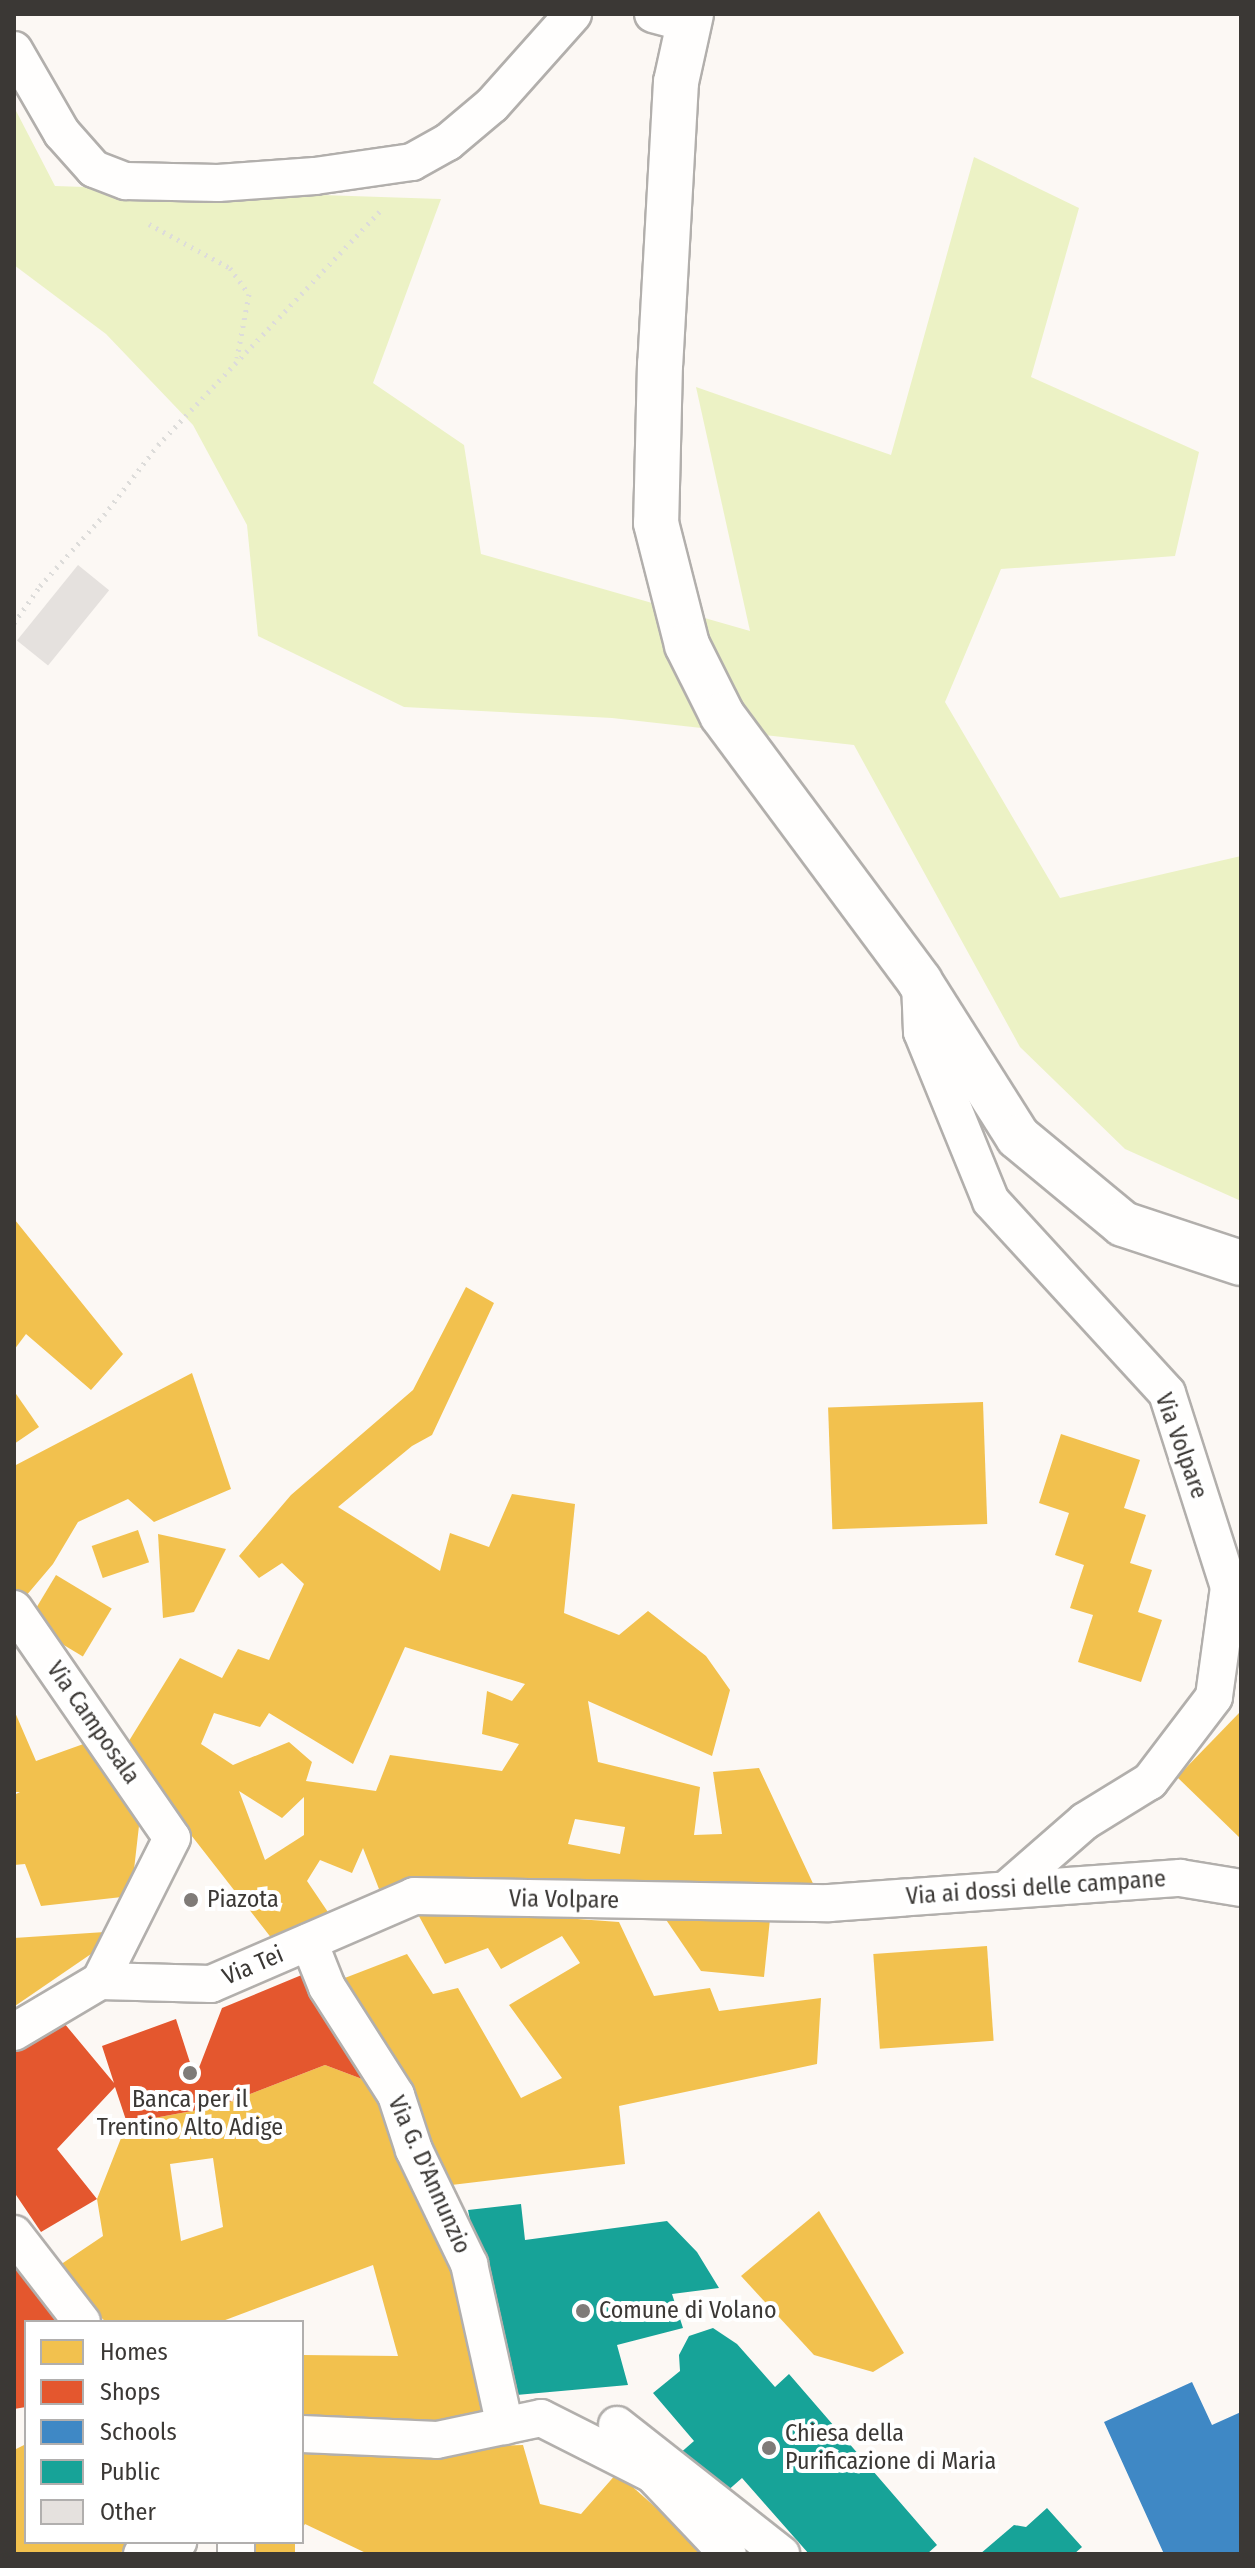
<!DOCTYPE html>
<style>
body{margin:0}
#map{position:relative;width:1255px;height:2568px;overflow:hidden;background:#fcf8f4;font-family:"Fira Sans Condensed",sans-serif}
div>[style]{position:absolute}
.green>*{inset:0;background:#ecf2c5}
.homes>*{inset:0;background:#f2c14e;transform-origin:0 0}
.shops>*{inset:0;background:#e4572e}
.schools>*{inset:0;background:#3f88c5}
.public>*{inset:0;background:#17a398}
.building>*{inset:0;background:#e5e1de;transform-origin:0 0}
.path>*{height:5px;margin-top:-2.5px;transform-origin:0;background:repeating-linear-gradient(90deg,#dddcda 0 2px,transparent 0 8px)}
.roads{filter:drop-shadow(2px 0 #b2afac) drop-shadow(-2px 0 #b2afac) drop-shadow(0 2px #b2afac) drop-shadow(0 -2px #b2afac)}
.street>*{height:36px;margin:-18px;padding:0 18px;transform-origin:18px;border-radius:18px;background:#fffefd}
.secondary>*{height:44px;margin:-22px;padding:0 22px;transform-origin:22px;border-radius:22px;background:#fffefd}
.dots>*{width:22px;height:22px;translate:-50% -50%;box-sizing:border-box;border:4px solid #fff;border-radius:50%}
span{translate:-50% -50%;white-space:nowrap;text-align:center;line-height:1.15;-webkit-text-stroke:8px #fff;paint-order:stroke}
.street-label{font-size:24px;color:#3b3835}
.poi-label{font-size:24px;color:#3b3835}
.left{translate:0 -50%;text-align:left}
.frame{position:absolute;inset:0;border:16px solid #3b3835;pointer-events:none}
.legend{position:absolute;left:24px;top:2320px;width:280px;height:224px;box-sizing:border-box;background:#fff;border:2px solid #b1afae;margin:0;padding:10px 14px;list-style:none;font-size:24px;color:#3b3835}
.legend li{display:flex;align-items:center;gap:16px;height:40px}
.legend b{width:40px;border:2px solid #b1afae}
</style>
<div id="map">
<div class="green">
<i style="clip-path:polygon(14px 107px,55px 186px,441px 199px,373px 383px,464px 445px,481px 554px,750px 631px,696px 387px,891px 455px,974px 157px,1079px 208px,1031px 377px,1199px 452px,1175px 556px,1001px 569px,945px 702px,1060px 898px,1241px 856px,1241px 1201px,1125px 1149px,1020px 1047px,854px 745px,612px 718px,404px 707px,258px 636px,247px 525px,193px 425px,106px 334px,14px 265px)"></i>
</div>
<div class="homes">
<i style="clip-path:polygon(15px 1220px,123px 1354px,91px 1390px,26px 1334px,14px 1350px)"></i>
<i style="clip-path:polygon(evenodd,466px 1287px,494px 1303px,432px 1435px,412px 1446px,338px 1507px,440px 1571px,450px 1533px,489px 1547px,512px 1494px,575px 1504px,564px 1613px,619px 1635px,648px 1611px,706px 1656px,730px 1690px,712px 1756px,588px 1701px,598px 1762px,700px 1787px,694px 1835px,722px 1834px,713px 1772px,759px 1768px,817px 1892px,426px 1880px,379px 1889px,363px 1848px,352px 1873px,320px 1860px,307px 1881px,334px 1921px,276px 1944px,124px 1749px,180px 1658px,222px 1678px,238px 1649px,269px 1660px,304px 1584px,282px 1563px,259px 1578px,239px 1556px,291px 1495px,413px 1390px,466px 1287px,405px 1647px,525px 1684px,512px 1701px,487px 1691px,482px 1734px,519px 1744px,502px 1771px,390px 1755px,376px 1791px,306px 1781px,312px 1762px,289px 1742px,233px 1765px,201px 1744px,214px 1713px,260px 1727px,269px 1713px,353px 1764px,405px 1647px,466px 1287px,239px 1791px,282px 1818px,304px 1797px,304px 1835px,265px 1860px,239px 1791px,466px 1287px,575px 1819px,625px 1827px,620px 1854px,568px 1844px,575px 1819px)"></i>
<i style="clip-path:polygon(192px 1373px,231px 1489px,154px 1522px,128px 1499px,78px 1522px,53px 1564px,20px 1603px,14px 1591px,14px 1466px)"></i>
<i style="clip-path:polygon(14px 1391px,39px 1427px,14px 1444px)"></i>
<i style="left:983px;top:1402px;width:122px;height:155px;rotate:88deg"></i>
<i style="clip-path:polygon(1061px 1434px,1140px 1460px,1124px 1508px,1146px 1515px,1130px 1563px,1152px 1570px,1138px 1612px,1162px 1620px,1141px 1682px,1078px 1662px,1093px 1615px,1070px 1608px,1084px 1565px,1055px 1555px,1069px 1513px,1039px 1503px)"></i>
<i style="left:138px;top:1530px;width:34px;height:49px;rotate:71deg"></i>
<i style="clip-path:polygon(158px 1534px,226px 1549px,194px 1612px,163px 1618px)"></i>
<i style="left:56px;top:1575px;width:65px;height:56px;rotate:31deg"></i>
<i style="clip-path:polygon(14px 1710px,36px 1761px,89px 1742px,140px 1817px,131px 1896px,41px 1906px,25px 1864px,14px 1865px,14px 1795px,20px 1792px,14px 1792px)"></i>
<i style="clip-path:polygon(1241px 1711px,1241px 1839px,1177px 1777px)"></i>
<i style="clip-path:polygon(414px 1907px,619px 1922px,654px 1996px,710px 1988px,719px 2011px,821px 1998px,817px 2064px,619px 2106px,625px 2164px,443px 2186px,337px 1981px,407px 1954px,433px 1994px,458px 1988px,521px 2098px,562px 2078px,509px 2005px,580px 1963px,562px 1936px,501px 1969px,488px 1948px,445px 1964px)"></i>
<i style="clip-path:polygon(658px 1908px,770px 1919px,764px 1977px,701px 1971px)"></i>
<i style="clip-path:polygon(105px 1932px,110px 1941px,15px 2006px,14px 1938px)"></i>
<i style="left:987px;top:1946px;width:95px;height:114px;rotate:86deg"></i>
<i style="clip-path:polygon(evenodd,325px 2065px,378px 2085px,455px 2247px,487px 2416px,428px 2423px,302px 2421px,302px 2355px,398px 2356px,373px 2265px,220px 2322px,106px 2322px,51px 2271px,103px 2236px,97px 2199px,127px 2123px,219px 2106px,325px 2065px,213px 2158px,223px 2227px,181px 2241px,170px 2164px,213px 2158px)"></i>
<i style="clip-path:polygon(819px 2211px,904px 2353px,873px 2372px,814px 2355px,741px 2276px)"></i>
<i style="clip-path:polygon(26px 2444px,26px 2542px,154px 2542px,145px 2549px,104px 2554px,14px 2554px,14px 2450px)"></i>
<i style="clip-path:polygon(523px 2445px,540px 2504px,581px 2514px,617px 2473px,708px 2554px,368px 2554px,305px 2524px,302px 2529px,302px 2453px)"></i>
<i style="left:241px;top:2542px;width:54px;height:12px"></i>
</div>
<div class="shops">
<i style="clip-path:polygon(304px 1974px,378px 2085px,325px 2065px,219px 2106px,127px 2123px,115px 2087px,57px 2149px,97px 2199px,41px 2232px,14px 2192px,14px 2050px,59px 2017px,114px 2083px,102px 2046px,176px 2019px,195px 2078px,222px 2008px)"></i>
<i style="clip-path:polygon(14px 2248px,68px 2322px,26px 2322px,26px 2407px,14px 2409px)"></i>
</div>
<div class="schools">
<i style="clip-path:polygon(1192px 2382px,1212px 2425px,1241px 2412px,1241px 2554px,1164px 2554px,1104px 2422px)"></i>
</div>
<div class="public">
<i style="clip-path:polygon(521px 2204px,525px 2240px,667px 2221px,697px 2252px,719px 2288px,672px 2294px,683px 2328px,617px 2345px,628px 2385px,505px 2396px,468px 2210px)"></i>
<i style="clip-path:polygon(713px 2328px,737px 2344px,775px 2387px,789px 2374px,937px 2545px,927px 2554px,809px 2554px,742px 2478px,717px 2500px,678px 2455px,694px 2441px,653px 2393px,680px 2371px,679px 2355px,689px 2336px)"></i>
<i style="clip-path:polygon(1047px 2508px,1082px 2547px,1074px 2554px,980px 2554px,1014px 2525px,1026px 2527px)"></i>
</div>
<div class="building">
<i style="left:78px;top:565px;width:40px;height:97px;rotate:39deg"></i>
</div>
<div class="path">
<i style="left:149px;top:224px;width:92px;rotate:28.5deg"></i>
<i style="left:230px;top:268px;width:32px;rotate:54deg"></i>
<i style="left:249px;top:294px;width:65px;rotate:100.6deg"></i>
<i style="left:14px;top:623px;width:45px;rotate:-54.9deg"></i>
<i style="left:40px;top:586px;width:96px;rotate:-48deg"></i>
<i style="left:104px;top:515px;width:88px;rotate:-52.4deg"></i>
<i style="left:158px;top:445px;width:325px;rotate:-46.5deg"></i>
</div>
<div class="roads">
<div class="street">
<i style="left:653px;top:14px;width:35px;rotate:15deg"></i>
<i style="left:14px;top:50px;width:96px;rotate:60deg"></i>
<i style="left:62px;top:133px;width:48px;rotate:48.4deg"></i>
<i style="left:94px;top:169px;width:34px;rotate:21deg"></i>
<i style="left:126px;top:181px;width:92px;rotate:1.2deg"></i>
<i style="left:218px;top:183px;width:97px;rotate:-4.1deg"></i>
<i style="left:315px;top:176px;width:98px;rotate:-8.2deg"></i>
<i style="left:412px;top:162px;width:41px;rotate:-29.1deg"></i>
<i style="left:448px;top:142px;width:57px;rotate:-40.1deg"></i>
<i style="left:492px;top:105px;width:122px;rotate:-48.3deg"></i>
<i style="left:920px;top:982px;width:50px;rotate:87.7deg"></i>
<i style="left:922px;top:1032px;width:183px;rotate:67.8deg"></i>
<i style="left:991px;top:1201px;width:260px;rotate:47.5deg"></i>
<i style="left:1167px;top:1393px;width:204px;rotate:72.3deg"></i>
<i style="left:1229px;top:1587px;width:111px;rotate:97.8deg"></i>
<i style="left:1214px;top:1697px;width:106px;rotate:127.3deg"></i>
<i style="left:1150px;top:1781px;width:76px;rotate:148.4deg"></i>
<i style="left:1085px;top:1821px;width:105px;rotate:138.9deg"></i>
<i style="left:14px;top:1609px;width:278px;rotate:55.4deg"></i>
<i style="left:172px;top:1838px;width:160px;rotate:116.7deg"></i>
<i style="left:309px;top:1942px;width:48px;rotate:68.2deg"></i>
<i style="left:327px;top:1987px;width:128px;rotate:57.4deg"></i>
<i style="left:396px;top:2095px;width:58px;rotate:71.9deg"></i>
<i style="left:414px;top:2150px;width:127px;rotate:64.2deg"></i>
<i style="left:469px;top:2264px;width:166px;rotate:77.5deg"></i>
<i style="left:14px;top:2032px;width:100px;rotate:-30.7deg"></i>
<i style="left:100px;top:1981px;width:111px;rotate:1.5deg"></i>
<i style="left:211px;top:1984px;width:221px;rotate:-23.4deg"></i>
<i style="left:414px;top:1896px;width:415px;rotate:1deg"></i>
<i style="left:829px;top:1903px;width:352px;rotate:-4.1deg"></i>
<i style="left:1180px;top:1878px;width:62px;rotate:9.3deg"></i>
<i style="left:14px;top:2234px;width:111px;rotate:52.3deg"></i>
<i style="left:617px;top:2425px;width:209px;rotate:38.2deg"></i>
<i style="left:302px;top:2434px;width:135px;rotate:2.5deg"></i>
<i style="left:437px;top:2440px;width:106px;rotate:-11.9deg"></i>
<i style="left:541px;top:2418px;width:124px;rotate:26.8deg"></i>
<i style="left:652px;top:2474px;width:110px;rotate:46.5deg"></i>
<i style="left:236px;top:2542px;width:12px;rotate:90deg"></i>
<i style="left:142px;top:2554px;width:30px;rotate:-14deg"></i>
<i style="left:171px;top:2547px;width:9px;rotate:-36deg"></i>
</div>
<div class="secondary">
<i style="left:691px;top:14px;width:70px;rotate:102.4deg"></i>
<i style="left:676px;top:82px;width:282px;rotate:93.2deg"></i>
<i style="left:660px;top:364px;width:159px;rotate:91.4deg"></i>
<i style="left:656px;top:523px;width:126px;rotate:75.7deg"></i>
<i style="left:687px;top:645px;width:78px;rotate:63.4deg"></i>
<i style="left:722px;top:715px;width:332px;rotate:53.4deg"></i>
<i style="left:920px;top:982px;width:183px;rotate:57.7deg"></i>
<i style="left:1018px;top:1137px;width:136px;rotate:39.6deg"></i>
<i style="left:1123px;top:1224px;width:124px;rotate:18.3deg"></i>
</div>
</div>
<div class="dots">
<i style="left:191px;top:1900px;background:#7f7b78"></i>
<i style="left:190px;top:2073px;background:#7f7b78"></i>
<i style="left:583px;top:2311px;background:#7f7b78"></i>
<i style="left:769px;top:2448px;background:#7f7b78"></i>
</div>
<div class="street-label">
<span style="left:1181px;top:1446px;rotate:70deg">Via Volpare</span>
<span style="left:93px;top:1723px;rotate:55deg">Via Camposala</span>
<span style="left:1036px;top:1888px;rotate:-4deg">Via ai dossi delle campane</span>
<span style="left:564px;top:1900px;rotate:1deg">Via Volpare</span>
<span style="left:253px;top:1966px;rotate:-23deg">Via Tei</span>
<span style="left:429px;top:2175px;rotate:66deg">Via G. D'Annunzio</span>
</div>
<div class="poi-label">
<span class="left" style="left:207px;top:1900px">Piazota</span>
<span style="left:190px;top:2114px">Banca per il<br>Trentino Alto Adige</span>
<span class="left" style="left:599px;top:2311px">Comune di Volano</span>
<span class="left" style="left:785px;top:2448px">Chiesa della<br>Purificazione di Maria</span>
</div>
<div class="frame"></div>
<ul class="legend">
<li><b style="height:22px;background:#f2c14e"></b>Homes</li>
<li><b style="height:22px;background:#e4572e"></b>Shops</li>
<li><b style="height:22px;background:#3f88c5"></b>Schools</li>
<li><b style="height:22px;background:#17a398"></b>Public</li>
<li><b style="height:22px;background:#e5e1de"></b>Other</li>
</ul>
</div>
